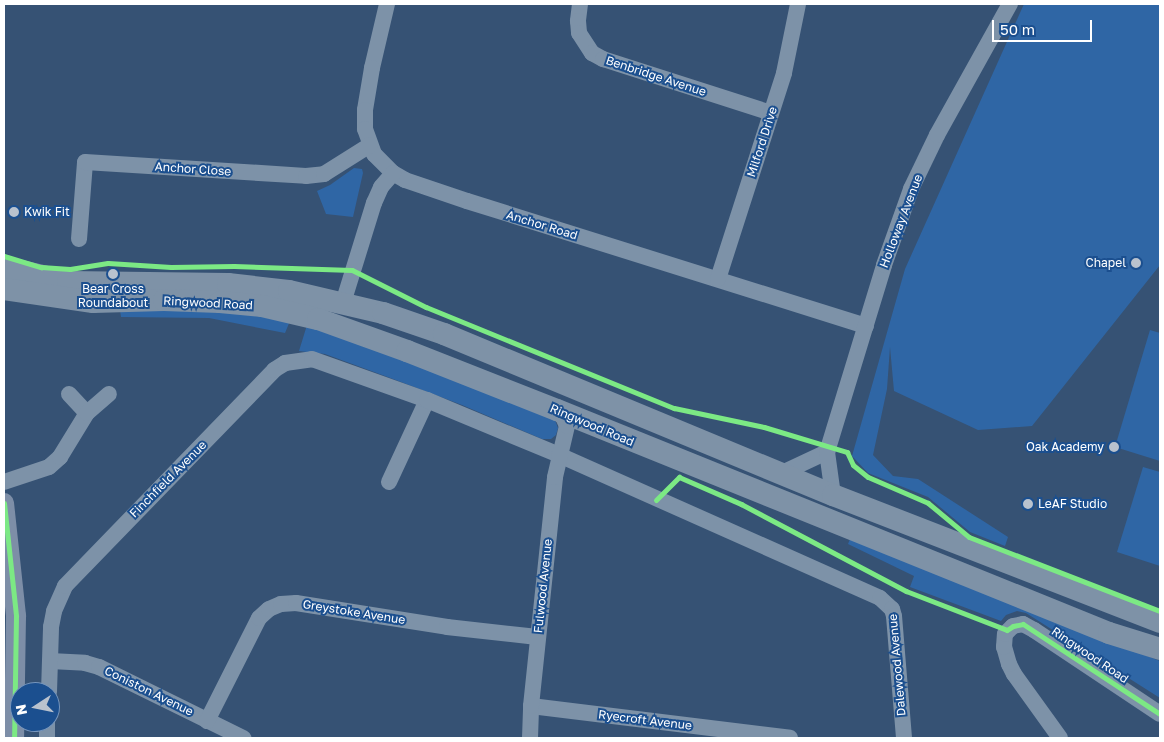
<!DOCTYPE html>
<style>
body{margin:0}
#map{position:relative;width:1164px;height:742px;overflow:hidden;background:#365274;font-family:"Golos Text",sans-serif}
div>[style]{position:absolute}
.green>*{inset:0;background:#2f66a5}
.minor>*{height:16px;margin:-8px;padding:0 8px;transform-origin:8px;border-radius:8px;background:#7d92a8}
.major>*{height:20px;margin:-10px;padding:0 10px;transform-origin:10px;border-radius:10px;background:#7d8ea7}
.highway>*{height:22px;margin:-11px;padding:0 11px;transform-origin:11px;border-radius:11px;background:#7e92a7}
.cycleway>*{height:5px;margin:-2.5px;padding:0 2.5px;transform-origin:2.5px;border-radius:2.5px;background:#7ce984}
.dots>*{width:14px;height:14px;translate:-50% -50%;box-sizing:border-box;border:2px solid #1b4f8f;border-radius:50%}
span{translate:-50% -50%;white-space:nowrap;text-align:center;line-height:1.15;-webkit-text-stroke:4px #1b4f8f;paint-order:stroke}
.street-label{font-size:12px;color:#fff}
.poi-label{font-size:12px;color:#fff}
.left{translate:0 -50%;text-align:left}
.right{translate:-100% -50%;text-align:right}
.frame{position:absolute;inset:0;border:5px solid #fff;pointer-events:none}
.north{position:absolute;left:10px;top:682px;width:50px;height:50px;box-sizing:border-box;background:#1b4f8f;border:1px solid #7695bc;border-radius:50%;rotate:259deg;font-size:14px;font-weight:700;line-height:20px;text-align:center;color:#fff}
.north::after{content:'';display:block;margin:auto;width:18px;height:22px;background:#b9c2ce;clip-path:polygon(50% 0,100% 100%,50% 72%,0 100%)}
.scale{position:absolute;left:992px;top:20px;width:100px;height:22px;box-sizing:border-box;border:2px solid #fff;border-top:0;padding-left:6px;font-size:15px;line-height:18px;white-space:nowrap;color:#fff;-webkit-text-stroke:4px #1b4f8f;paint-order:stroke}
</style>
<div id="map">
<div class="green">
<i style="clip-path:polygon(1024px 4px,1160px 4px,1160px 265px,1032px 426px,978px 430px,894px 391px,890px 347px,887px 389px,873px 455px,893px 476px,918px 479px,1008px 537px,1005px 546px,970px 532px,928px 497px,868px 473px,852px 456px,905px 269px)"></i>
<i style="clip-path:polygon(354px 168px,362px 169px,363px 173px,353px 217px,326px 214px,317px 191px,330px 185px)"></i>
<i style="clip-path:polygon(120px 310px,218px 310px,290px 321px,285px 333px,209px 318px,121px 317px)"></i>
<i style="clip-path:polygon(307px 325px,328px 330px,555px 420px,558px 428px,556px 435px,551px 439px,542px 439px,462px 405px,393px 379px,325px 354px,299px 351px)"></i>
<i style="clip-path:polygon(1150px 330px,1160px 333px,1160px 461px,1115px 447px)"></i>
<i style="clip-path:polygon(1143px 467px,1160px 472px,1160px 566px,1117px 552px)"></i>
<i style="clip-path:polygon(850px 539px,1160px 661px,1160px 698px,1026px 613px,1017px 611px,1006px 615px,1001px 621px,910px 587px,914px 576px,848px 544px)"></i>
</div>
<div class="minor">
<i style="left:387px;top:4px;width:66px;rotate:103.2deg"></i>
<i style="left:372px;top:68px;width:43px;rotate:99.5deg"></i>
<i style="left:365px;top:110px;width:19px;rotate:90deg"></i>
<i style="left:365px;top:129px;width:27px;rotate:70deg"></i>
<i style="left:374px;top:154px;width:27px;rotate:45deg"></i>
<i style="left:393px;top:173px;width:14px;rotate:30deg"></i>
<i style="left:405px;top:180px;width:65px;rotate:18.7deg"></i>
<i style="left:467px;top:201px;width:418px;rotate:17.4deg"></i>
<i style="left:580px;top:4px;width:17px;rotate:97deg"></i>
<i style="left:578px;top:21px;width:12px;rotate:85deg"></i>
<i style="left:579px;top:33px;width:24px;rotate:57deg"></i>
<i style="left:592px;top:53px;width:13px;rotate:29deg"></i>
<i style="left:603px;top:59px;width:176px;rotate:17.8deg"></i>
<i style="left:79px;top:239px;width:77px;rotate:-85.5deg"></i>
<i style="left:85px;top:162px;width:221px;rotate:3.6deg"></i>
<i style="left:306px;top:176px;width:18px;rotate:-6deg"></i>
<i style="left:324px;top:174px;width:54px;rotate:-32.2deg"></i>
<i style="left:718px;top:279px;width:216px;rotate:-72.2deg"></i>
<i style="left:784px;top:73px;width:70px;rotate:-78.5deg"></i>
<i style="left:343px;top:303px;width:105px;rotate:-72.8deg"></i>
<i style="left:374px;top:203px;width:17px;rotate:-66deg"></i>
<i style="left:381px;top:187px;width:18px;rotate:-49deg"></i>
<i style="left:69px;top:394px;width:26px;rotate:47deg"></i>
<i style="left:827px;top:452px;width:195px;rotate:-73deg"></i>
<i style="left:884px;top:265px;width:81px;rotate:-70.4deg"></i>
<i style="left:911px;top:189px;width:60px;rotate:-64.3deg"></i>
<i style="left:937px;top:135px;width:150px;rotate:-60.9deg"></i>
<i style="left:782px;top:473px;width:50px;rotate:-25deg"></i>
<i style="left:827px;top:452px;width:43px;rotate:82.1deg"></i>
<i style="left:4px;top:482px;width:47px;rotate:-18.4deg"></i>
<i style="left:49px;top:467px;width:15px;rotate:-42deg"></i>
<i style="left:60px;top:457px;width:52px;rotate:-58.5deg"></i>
<i style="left:87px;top:413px;width:29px;rotate:-41deg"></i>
<i style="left:389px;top:482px;width:90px;rotate:-65.1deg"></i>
<i style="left:50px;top:661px;width:35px;rotate:3deg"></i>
<i style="left:85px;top:663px;width:15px;rotate:16deg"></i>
<i style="left:99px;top:667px;width:161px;rotate:26.2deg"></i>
<i style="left:49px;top:692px;width:65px;rotate:-88.2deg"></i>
<i style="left:51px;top:627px;width:16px;rotate:-79deg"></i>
<i style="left:54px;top:611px;width:27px;rotate:-66deg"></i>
<i style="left:65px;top:586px;width:301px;rotate:-45.9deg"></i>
<i style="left:274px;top:370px;width:13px;rotate:-32deg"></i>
<i style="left:285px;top:363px;width:27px;rotate:-8deg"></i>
<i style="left:312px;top:359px;width:122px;rotate:19.6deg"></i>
<i style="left:427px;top:400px;width:143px;rotate:22.6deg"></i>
<i style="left:559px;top:455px;width:351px;rotate:24deg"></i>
<i style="left:880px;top:598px;width:16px;rotate:43deg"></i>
<i style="left:892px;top:609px;width:7px;rotate:74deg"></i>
<i style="left:894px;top:616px;width:122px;rotate:85.3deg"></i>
<i style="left:531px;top:706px;width:261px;rotate:7deg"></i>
<i style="left:207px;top:721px;width:115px;rotate:-63.2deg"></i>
<i style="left:259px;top:618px;width:13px;rotate:-42deg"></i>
<i style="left:269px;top:609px;width:13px;rotate:-23deg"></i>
<i style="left:281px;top:604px;width:15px;rotate:-4deg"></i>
<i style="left:296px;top:603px;width:153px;rotate:9deg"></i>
<i style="left:447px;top:627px;width:91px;rotate:6.3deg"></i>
<i style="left:47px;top:738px;width:16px;rotate:-90deg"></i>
<i style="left:530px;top:738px;width:32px;rotate:-88deg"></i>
<i style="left:531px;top:706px;width:230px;rotate:-84deg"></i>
<i style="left:555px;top:477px;width:52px;rotate:-76.8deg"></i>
<i style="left:567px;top:426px;width:10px;rotate:-114deg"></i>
<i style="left:563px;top:417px;width:9px;rotate:-131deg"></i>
<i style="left:1060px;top:738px;width:79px;rotate:-125.7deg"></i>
<i style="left:1014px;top:674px;width:11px;rotate:-117deg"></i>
<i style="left:1009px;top:664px;width:18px;rotate:-106deg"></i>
<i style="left:1004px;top:647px;width:13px;rotate:-86deg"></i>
<i style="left:1005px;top:634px;width:11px;rotate:-45deg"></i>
<i style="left:1013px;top:626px;width:10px;rotate:-11deg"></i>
<i style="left:1023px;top:624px;width:13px;rotate:29deg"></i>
<i style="left:1034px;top:630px;width:151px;rotate:33.7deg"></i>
</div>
<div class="major">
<i style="left:4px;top:503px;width:114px;rotate:83.9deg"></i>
<i style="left:16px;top:616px;width:122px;rotate:90.9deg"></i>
</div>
<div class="highway">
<i style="left:4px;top:267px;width:66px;rotate:13.2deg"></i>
<i style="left:68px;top:282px;width:160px;rotate:0.7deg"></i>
<i style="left:228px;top:284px;width:61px;rotate:6.5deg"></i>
<i style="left:289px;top:291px;width:97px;rotate:13.2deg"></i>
<i style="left:383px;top:313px;width:65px;rotate:19deg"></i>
<i style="left:444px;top:334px;width:421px;rotate:22.5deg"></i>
<i style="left:833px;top:495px;width:351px;rotate:21.2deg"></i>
<i style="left:4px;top:289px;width:90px;rotate:8.3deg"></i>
<i style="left:93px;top:302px;width:71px;rotate:-1.6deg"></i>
<i style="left:164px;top:300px;width:56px;rotate:2deg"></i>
<i style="left:220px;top:302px;width:42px;rotate:5.4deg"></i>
<i style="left:262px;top:306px;width:57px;rotate:13.1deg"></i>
<i style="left:318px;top:319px;width:95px;rotate:19.8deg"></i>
<i style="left:407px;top:351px;width:161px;rotate:21.5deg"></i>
<i style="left:557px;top:410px;width:595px;rotate:22deg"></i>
<i style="left:1109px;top:633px;width:53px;rotate:17.4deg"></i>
</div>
<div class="cycleway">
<i style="left:4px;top:256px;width:39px;rotate:17deg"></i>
<i style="left:41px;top:267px;width:29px;rotate:4deg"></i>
<i style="left:70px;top:269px;width:38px;rotate:-9deg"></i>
<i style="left:108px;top:263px;width:63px;rotate:3.6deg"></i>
<i style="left:171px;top:267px;width:63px;rotate:-0.9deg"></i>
<i style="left:234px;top:266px;width:118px;rotate:1.9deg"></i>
<i style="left:352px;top:270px;width:83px;rotate:26.6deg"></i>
<i style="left:426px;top:307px;width:268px;rotate:22.2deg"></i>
<i style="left:674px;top:408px;width:92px;rotate:11.9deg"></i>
<i style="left:764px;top:427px;width:87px;rotate:16.8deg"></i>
<i style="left:847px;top:452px;width:14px;rotate:65deg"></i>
<i style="left:853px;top:465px;width:19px;rotate:39deg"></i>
<i style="left:868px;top:477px;width:65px;rotate:23.4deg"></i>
<i style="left:928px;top:503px;width:53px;rotate:39.7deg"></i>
<i style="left:969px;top:537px;width:205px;rotate:21.2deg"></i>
<i style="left:656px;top:500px;width:33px;rotate:-45deg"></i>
<i style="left:679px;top:477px;width:68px;rotate:23.5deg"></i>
<i style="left:741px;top:504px;width:187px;rotate:27.8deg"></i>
<i style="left:906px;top:591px;width:108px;rotate:21.1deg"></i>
<i style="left:1007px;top:630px;width:7px;rotate:-34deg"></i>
<i style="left:1013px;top:626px;width:10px;rotate:-11deg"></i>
<i style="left:1023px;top:624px;width:164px;rotate:33.3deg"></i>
<i style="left:4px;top:503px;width:114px;rotate:83.9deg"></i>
<i style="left:16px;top:616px;width:122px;rotate:90.9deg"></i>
</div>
<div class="dots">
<i style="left:14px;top:212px;background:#b9c2ce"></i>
<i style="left:1136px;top:263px;background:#b9c2ce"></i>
<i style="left:113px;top:274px;background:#b9c2ce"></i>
<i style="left:1114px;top:447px;background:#b9c2ce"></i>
<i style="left:1028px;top:504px;background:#b9c2ce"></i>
</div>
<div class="street-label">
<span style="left:656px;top:76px;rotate:18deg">Benbridge Avenue</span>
<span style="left:762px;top:142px;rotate:-72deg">Milford Drive</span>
<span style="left:193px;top:169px;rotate:4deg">Anchor Close</span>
<span style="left:901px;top:221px;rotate:-69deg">Holloway Avenue</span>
<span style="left:542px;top:225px;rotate:17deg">Anchor Road</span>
<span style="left:208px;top:303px;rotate:3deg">Ringwood Road</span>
<span style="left:592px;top:425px;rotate:23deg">Ringwood Road</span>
<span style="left:168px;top:479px;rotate:-45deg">Finchfield Avenue</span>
<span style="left:543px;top:586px;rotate:-84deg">Fulwood Avenue</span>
<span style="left:354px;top:612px;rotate:9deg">Greystoke Avenue</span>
<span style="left:1090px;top:655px;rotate:34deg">Ringwood Road</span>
<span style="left:897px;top:665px;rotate:-95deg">Dalewood Avenue</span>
<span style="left:149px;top:691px;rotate:26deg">Coniston Avenue</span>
<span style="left:645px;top:720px;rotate:7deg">Ryecroft Avenue</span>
</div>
<div class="poi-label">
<span class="left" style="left:24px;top:212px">Kwik Fit</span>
<span class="right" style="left:1126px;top:263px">Chapel</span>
<span style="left:113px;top:296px">Bear Cross<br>Roundabout</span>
<span class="right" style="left:1104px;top:447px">Oak Academy</span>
<span class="left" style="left:1038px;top:504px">LeAF Studio</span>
</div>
<div class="frame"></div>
<div class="north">N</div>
<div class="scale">50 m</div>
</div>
